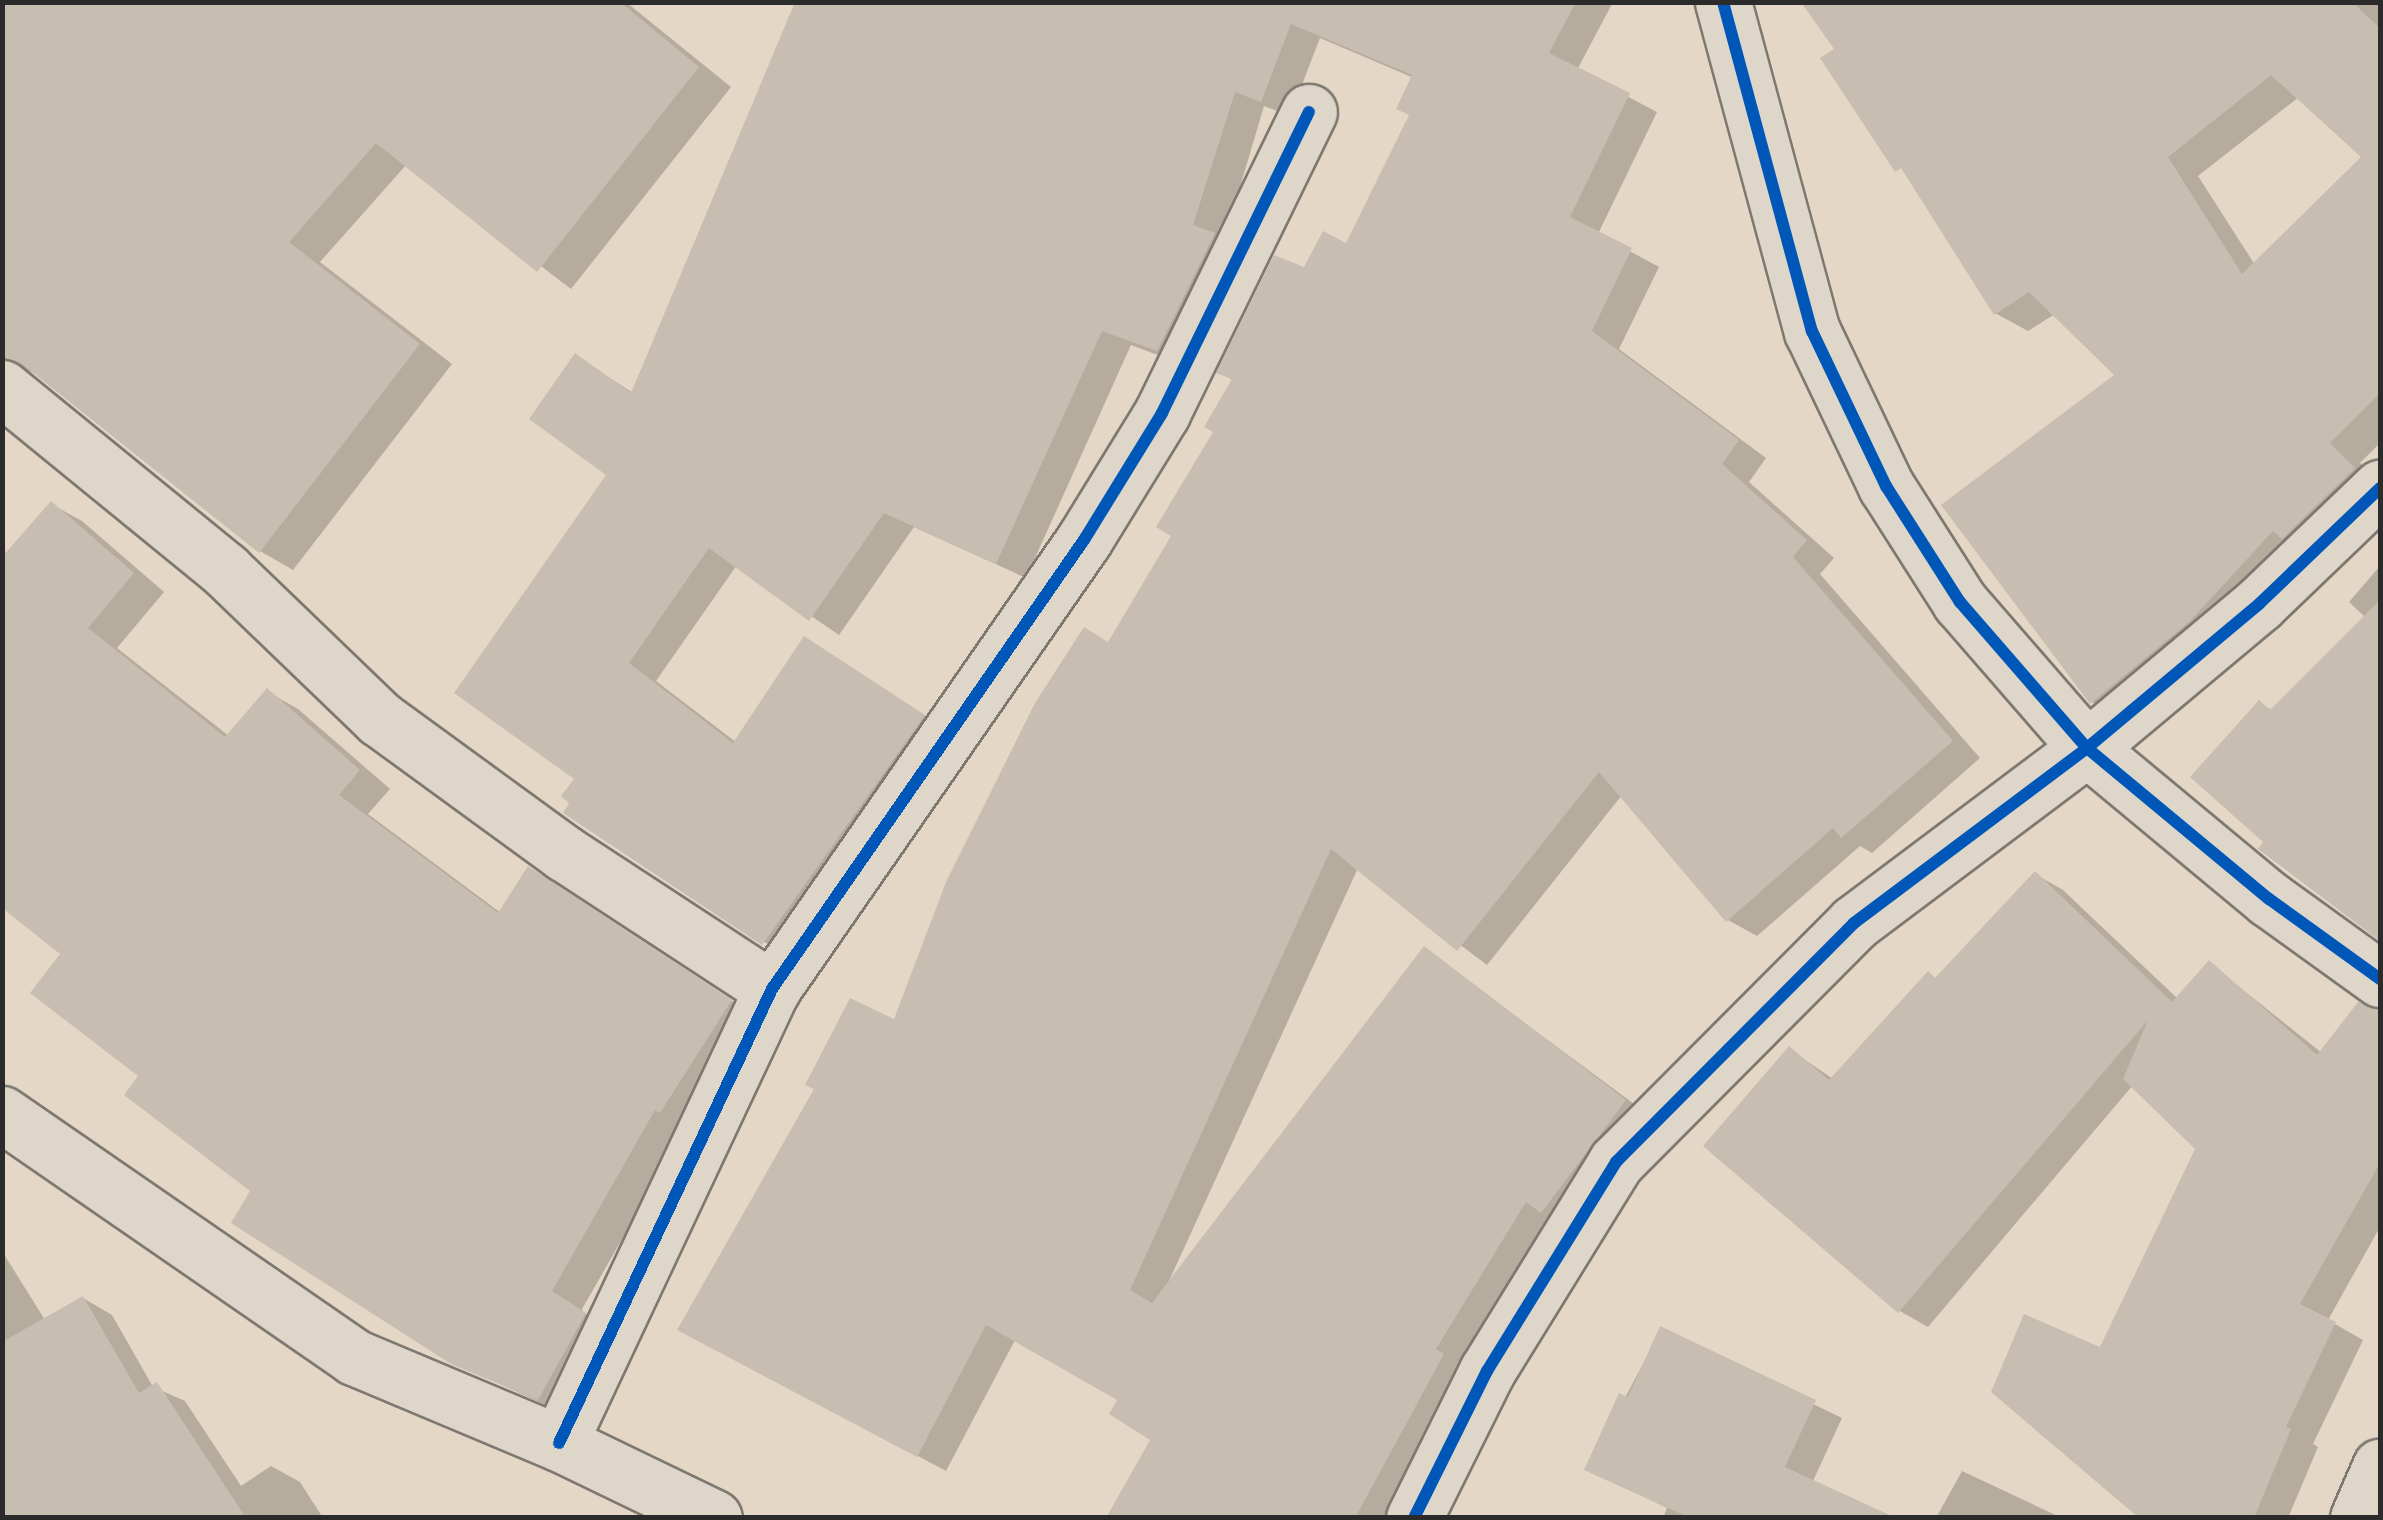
<!DOCTYPE html>
<style>
body{margin:0}
#map{position:relative;width:2383px;height:1520px;overflow:hidden;background:#e4d7c5;font-family:"Gochi Hand",sans-serif}
div>[style]{position:absolute}
.shadow>*{inset:0;background:#0003}
.building>*{inset:0;background:#c7beb1}
.roads{filter:drop-shadow(2px 0 #7e7870) drop-shadow(-2px 0 #7e7870) drop-shadow(0 2px #7e7870) drop-shadow(0 -2px #7e7870)}
.minor>*{height:55px;margin:-27.5px;padding:0 27.5px;transform-origin:27.5px;border-radius:27.5px;background:#dfd6ca}
.secondary>*{height:55px;margin:-27.5px;padding:0 27.5px;transform-origin:27.5px;border-radius:27.5px;background:#dfd6ca}
.cycleway>*{height:12px;margin:-6px;padding:0 6px;transform-origin:6px;border-radius:6px;background:#0057b8}
span{translate:-50% -50%;white-space:nowrap;text-align:center;line-height:1.15;-webkit-text-stroke:8px #f1d8b8;paint-order:stroke}
.frame{position:absolute;inset:0;border:5px solid #2b2b2b;pointer-events:none}
</style>
<div id="map">
<div class="shadow">
<i style="clip-path:polygon(2px 2px,626px 2px,731px 87px,571px 289px,407px 164px,320px 262px,452px 364px,293px 570px,260px 551px,44px 378px,2px 358px)"></i>
<i style="clip-path:polygon(798px 2px,1613px 2px,1577px 70px,1657px 112px,1598px 234px,1659px 267px,1619px 349px,1766px 458px,1749px 482px,1834px 558px,1820px 574px,1980px 758px,1872px 853px,1860px 846px,1757px 936px,1728px 920px,1622px 795px,1487px 965px,1358px 868px,1169px 1281px,1425px 949px,1653px 1118px,1389px 1518px,1109px 1518px,1154px 1439px,1120px 1400px,1015px 1340px,946px 1471px,709px 1345px,1175px 535px,1234px 381px,1219px 372px,1305px 270px,1347px 247px,1412px 115px,1414px 78px,1320px 38px,1290px 116px,1264px 106px,1187px 366px,1131px 345px,1026px 578px,914px 527px,839px 635px,737px 565px,656px 681px,737px 743px,805px 639px,952px 733px,792px 960px,583px 825px,578px 778px,610px 474px,576px 356px,633px 393px)"></i>
<i style="clip-path:polygon(evenodd,1804px 2px,2380px 2px,2380px 443px,2360px 463px,2380px 483px,2124px 721px,2092px 702px,1945px 506px,2118px 375px,2055px 314px,2028px 331px,1995px 313px,1875px 104px,1804px 2px,2299px 97px,2364px 157px,2255px 265px,2198px 176px,2299px 97px)"></i>
<i style="clip-path:polygon(51px 504px,82px 521px,164px 592px,117px 648px,229px 736px,268px 692px,298px 709px,390px 789px,368px 814px,501px 913px,529px 869px,761px 1020px,687px 1125px,581px 1311px,615px 1332px,570px 1416px,452px 1362px,254px 1191px,141px 1076px,64px 953px)"></i>
<i style="clip-path:polygon(2380px 566px,2380px 937px,2261px 849px,2267px 842px,2259px 703px,2273px 711px,2366px 618px,2349px 602px)"></i>
<i style="clip-path:polygon(2035px 874px,2063px 890px,2178px 999px,2209px 963px,2322px 1053px,2380px 1012px,2380px 1227px,2328px 1320px,2363px 1340px,2313px 1444px,2318px 1447px,2288px 1518px,2142px 1518px,2101px 1350px,2198px 1148px,2133px 1085px,1928px 1327px,1900px 1311px,1789px 1049px,1833px 1079px,1929px 974px,1937px 979px)"></i>
<i style="clip-path:polygon(2px 1251px,45px 1320px,83px 1298px,112px 1315px,153px 1387px,185px 1401px,241px 1486px,271px 1466px,300px 1482px,323px 1518px,2px 1518px)"></i>
<i style="clip-path:polygon(1661px 1330px,1842px 1418px,1813px 1481px,1832px 1518px,1663px 1518px,1667px 1508px,1587px 1469px)"></i>
<i style="clip-path:polygon(1962px 1471px,2062px 1518px,1936px 1518px)"></i>
</div>
<div class="building">
<i style="clip-path:polygon(2px 2px,620px 2px,699px 67px,537px 272px,376px 143px,289px 242px,420px 344px,259px 553px,22px 364px,2px 357px)"></i>
<i style="clip-path:polygon(795px 2px,1576px 2px,1549px 53px,1630px 93px,1570px 217px,1632px 248px,1592px 331px,1739px 440px,1722px 464px,1807px 540px,1793px 557px,1953px 741px,1841px 838px,1833px 828px,1726px 922px,1599px 772px,1457px 951px,1331px 849px,1130px 1290px,1152px 1303px,1424px 946px,1626px 1100px,1541px 1213px,1526px 1202px,1436px 1349px,1444px 1354px,1355px 1518px,1106px 1518px,1150px 1440px,1109px 1414px,1117px 1400px,986px 1325px,917px 1457px,677px 1330px,814px 1089px,805px 1085px,850px 998px,894px 1019px,946px 882px,1035px 703px,1084px 627px,1108px 642px,1171px 536px,1156px 527px,1213px 432px,1204px 427px,1232px 379px,1216px 373px,1274px 255px,1304px 267px,1323px 231px,1346px 243px,1409px 115px,1396px 109px,1412px 75px,1291px 24px,1261px 102px,1235px 92px,1193px 225px,1215px 233px,1157px 351px,1102px 331px,996px 564px,884px 513px,809px 621px,709px 548px,629px 663px,733px 743px,804px 636px,925px 715px,762px 945px,563px 813px,569px 803px,561px 796px,574px 779px,454px 693px,606px 475px,529px 419px,575px 353px,631px 393px)"></i>
<i style="clip-path:polygon(evenodd,1801px 2px,2352px 2px,2380px 28px,2380px 393px,2330px 443px,2355px 468px,2282px 539px,2273px 531px,2190px 621px,2090px 704px,1941px 505px,2114px 375px,2029px 292px,1994px 315px,1901px 168px,1895px 172px,1820px 58px,1834px 49px,1801px 2px,2271px 75px,2361px 157px,2242px 274px,2168px 157px,2271px 75px)"></i>
<i style="clip-path:polygon(51px 501px,134px 573px,88px 628px,225px 737px,267px 688px,360px 770px,339px 795px,498px 913px,528px 866px,732px 1000px,660px 1113px,655px 1110px,552px 1291px,586px 1313px,538px 1400px,451px 1364px,231px 1223px,250px 1191px,124px 1095px,138px 1076px,30px 993px,60px 954px,2px 908px,2px 557px)"></i>
<i style="clip-path:polygon(2380px 600px,2380px 941px,2258px 849px,2263px 842px,2190px 777px,2259px 700px,2270px 710px)"></i>
<i style="clip-path:polygon(2035px 871px,2172px 1002px,2209px 960px,2317px 1055px,2358px 1002px,2380px 1010px,2380px 1163px,2300px 1304px,2336px 1322px,2286px 1427px,2291px 1429px,2254px 1518px,2139px 1518px,1991px 1392px,2024px 1314px,2100px 1347px,2195px 1149px,2123px 1079px,2148px 1020px,1898px 1313px,1703px 1146px,1789px 1046px,1829px 1080px,1928px 971px,1935px 978px)"></i>
<i style="clip-path:polygon(83px 1296px,139px 1393px,157px 1382px,246px 1518px,2px 1518px,2px 1342px)"></i>
<i style="clip-path:polygon(1660px 1326px,1816px 1400px,1785px 1467px,1896px 1518px,1690px 1518px,1584px 1470px,1619px 1393px,1628px 1397px)"></i>
</div>
<div class="roads">
<div class="minor">
<i style="left:1723px;top:2px;width:341px;rotate:74.9deg"></i>
<i style="left:1812px;top:331px;width:172px;rotate:64.5deg"></i>
<i style="left:1886px;top:486px;width:138px;rotate:57.5deg"></i>
<i style="left:1960px;top:602px;width:194px;rotate:49deg"></i>
<i style="left:2087px;top:748px;width:236px;rotate:39.7deg"></i>
<i style="left:2269px;top:899px;width:137px;rotate:35.8deg"></i>
<i style="left:2px;top:388px;width:288px;rotate:39.2deg"></i>
<i style="left:225px;top:570px;width:215px;rotate:43.9deg"></i>
<i style="left:380px;top:719px;width:228px;rotate:36.1deg"></i>
<i style="left:564px;top:853px;width:249px;rotate:33.2deg"></i>
<i style="left:2px;top:1114px;width:428px;rotate:34.6deg"></i>
<i style="left:354px;top:1357px;width:222px;rotate:22.8deg"></i>
<i style="left:559px;top:1443px;width:172px;rotate:25.8deg"></i>
<i style="left:559px;top:1443px;width:501px;rotate:-64.87deg"></i>
<i style="left:772px;top:989px;width:547px;rotate:-55.21deg"></i>
<i style="left:1084px;top:540px;width:149px;rotate:-58.4deg"></i>
<i style="left:1162px;top:413px;width:335px;rotate:-64deg"></i>
<i style="left:1414px;top:1518px;width:164px;rotate:-63.6deg"></i>
<i style="left:1487px;top:1371px;width:246px;rotate:-58.3deg"></i>
<i style="left:1616px;top:1162px;width:337px;rotate:-45.1deg"></i>
<i style="left:1854px;top:923px;width:291px;rotate:-36.9deg"></i>
<i style="left:2087px;top:748px;width:224px;rotate:-39.9deg"></i>
<i style="left:2259px;top:604px;width:168px;rotate:-43.8deg"></i>
</div>
<div class="secondary">
<i style="left:2358px;top:1518px;width:56px;rotate:-66.7deg"></i>
</div>
</div>
<div class="cycleway">
<i style="left:1723px;top:2px;width:341px;rotate:74.9deg"></i>
<i style="left:1812px;top:331px;width:172px;rotate:64.5deg"></i>
<i style="left:1886px;top:486px;width:138px;rotate:57.5deg"></i>
<i style="left:1960px;top:602px;width:194px;rotate:49deg"></i>
<i style="left:2087px;top:748px;width:236px;rotate:39.7deg"></i>
<i style="left:2269px;top:899px;width:137px;rotate:35.8deg"></i>
<i style="left:559px;top:1443px;width:501px;rotate:-64.87deg"></i>
<i style="left:772px;top:989px;width:547px;rotate:-55.21deg"></i>
<i style="left:1084px;top:540px;width:149px;rotate:-58.4deg"></i>
<i style="left:1162px;top:413px;width:335px;rotate:-64deg"></i>
<i style="left:1414px;top:1518px;width:164px;rotate:-63.6deg"></i>
<i style="left:1487px;top:1371px;width:246px;rotate:-58.3deg"></i>
<i style="left:1616px;top:1162px;width:337px;rotate:-45.1deg"></i>
<i style="left:1854px;top:923px;width:291px;rotate:-36.9deg"></i>
<i style="left:2087px;top:748px;width:224px;rotate:-39.9deg"></i>
<i style="left:2259px;top:604px;width:168px;rotate:-43.8deg"></i>
</div>
<div class="frame"></div>
</div>
